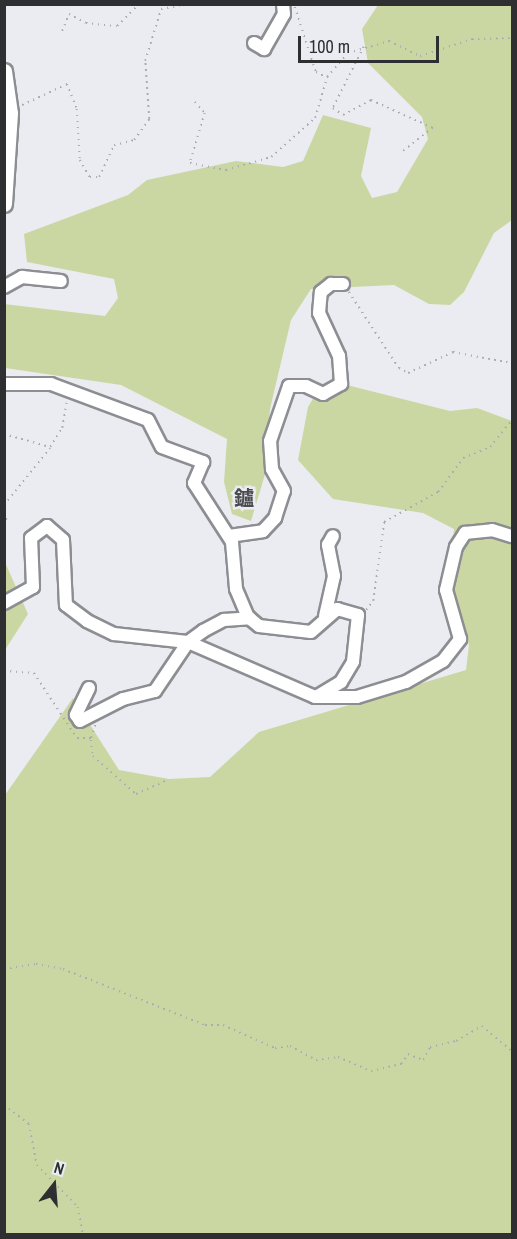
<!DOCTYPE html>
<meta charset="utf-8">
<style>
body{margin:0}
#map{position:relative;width:517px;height:1239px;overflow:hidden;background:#eaecf1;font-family:"Archivo Narrow","Noto Sans JP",sans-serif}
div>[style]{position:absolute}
.green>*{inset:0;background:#cbd7a3}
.path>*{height:1.5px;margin-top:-0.75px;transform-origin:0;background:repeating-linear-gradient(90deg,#aaacb0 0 1.5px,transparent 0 6px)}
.roads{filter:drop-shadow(2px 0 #8c8e92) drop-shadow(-2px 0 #8c8e92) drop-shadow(0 2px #8c8e92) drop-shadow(0 -2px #8c8e92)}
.minor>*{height:12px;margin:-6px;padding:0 6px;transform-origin:6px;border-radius:6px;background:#fff}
.major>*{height:15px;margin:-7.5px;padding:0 7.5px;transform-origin:7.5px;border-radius:7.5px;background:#fff}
span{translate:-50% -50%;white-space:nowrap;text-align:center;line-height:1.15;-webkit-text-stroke:5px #eaecf1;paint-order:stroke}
.quarter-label{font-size:20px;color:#494b4f;font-weight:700}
.frame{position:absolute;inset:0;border:6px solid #2e2f31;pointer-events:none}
.north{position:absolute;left:24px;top:1155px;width:60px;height:60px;-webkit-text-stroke:4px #eaecf1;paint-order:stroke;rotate:17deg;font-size:16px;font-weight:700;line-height:24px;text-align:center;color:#2e2f31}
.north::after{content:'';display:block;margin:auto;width:21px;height:27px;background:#2e2f31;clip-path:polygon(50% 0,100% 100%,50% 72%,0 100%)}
.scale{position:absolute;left:298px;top:36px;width:141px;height:27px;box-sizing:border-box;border:3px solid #2e2f31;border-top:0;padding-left:8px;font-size:18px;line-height:21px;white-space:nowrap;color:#2e2f31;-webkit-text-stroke:4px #eaecf1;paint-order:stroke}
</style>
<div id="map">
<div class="green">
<i style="clip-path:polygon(378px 5px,512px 5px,512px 220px,494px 233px,464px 292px,450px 305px,429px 304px,394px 285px,311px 289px,291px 320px,270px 409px,266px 471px,251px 521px,232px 514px,224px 482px,227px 439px,121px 385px,5px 368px,4px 304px,105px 316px,118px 298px,114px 279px,27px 262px,24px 234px,128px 195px,147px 180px,236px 161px,283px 167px,303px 161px,323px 115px,371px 128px,361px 176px,372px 198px,397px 192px,428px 139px,422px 117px,368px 63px,362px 29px)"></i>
<i style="clip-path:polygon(335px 382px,450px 411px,477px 408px,512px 421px,512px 1234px,5px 1234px,5px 795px,73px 698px,119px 770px,169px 779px,210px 777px,259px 732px,466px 670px,469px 645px,450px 573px,454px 529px,423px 513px,333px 499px,298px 460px,308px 407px,320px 387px)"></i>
<i style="clip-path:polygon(4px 560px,28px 614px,5px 650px,4px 650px)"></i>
</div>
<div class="path">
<i style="left:295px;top:7px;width:68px;rotate:72.1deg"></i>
<i style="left:316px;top:72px;width:11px;rotate:27deg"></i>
<i style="left:62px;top:31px;width:18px;rotate:-68deg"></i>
<i style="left:69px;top:14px;width:19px;rotate:28deg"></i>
<i style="left:86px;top:23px;width:31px;rotate:6deg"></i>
<i style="left:117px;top:26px;width:31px;rotate:-45deg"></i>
<i style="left:364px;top:47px;width:68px;rotate:116.9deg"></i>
<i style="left:333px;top:108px;width:12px;rotate:35deg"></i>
<i style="left:343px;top:115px;width:32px;rotate:-28deg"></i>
<i style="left:371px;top:100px;width:68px;rotate:24.3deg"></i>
<i style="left:433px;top:128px;width:41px;rotate:142deg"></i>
<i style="left:195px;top:102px;width:15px;rotate:48deg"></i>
<i style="left:205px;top:113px;width:52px;rotate:106.7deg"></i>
<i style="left:190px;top:163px;width:37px;rotate:11deg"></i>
<i style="left:226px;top:170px;width:47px;rotate:-16.1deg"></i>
<i style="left:271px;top:157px;width:59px;rotate:-41.6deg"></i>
<i style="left:315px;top:118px;width:43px;rotate:-73.7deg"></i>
<i style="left:327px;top:77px;width:32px;rotate:-49deg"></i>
<i style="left:348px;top:53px;width:43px;rotate:-16.3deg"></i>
<i style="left:389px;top:41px;width:34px;rotate:26deg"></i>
<i style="left:420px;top:56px;width:55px;rotate:-18.1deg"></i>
<i style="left:472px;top:39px;width:40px;rotate:-1.4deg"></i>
<i style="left:22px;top:105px;width:50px;rotate:-25deg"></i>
<i style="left:67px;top:84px;width:27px;rotate:68deg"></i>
<i style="left:77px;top:109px;width:51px;rotate:86.6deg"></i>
<i style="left:80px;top:160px;width:20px;rotate:60deg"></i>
<i style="left:90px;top:177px;width:9px"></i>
<i style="left:99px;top:177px;width:35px;rotate:-65deg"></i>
<i style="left:114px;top:145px;width:21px;rotate:-14deg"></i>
<i style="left:134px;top:140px;width:26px;rotate:-54deg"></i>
<i style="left:149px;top:119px;width:58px;rotate:-93.9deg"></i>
<i style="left:145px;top:61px;width:54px;rotate:-72.9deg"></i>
<i style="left:161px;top:9px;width:25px;rotate:-11deg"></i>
<i style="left:349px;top:292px;width:91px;rotate:56.7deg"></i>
<i style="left:399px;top:368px;width:10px;rotate:29deg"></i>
<i style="left:408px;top:373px;width:50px;rotate:-25deg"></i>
<i style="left:453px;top:352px;width:60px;rotate:10.6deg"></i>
<i style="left:4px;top:434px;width:48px;rotate:15.8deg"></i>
<i style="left:50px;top:447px;width:22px;rotate:-58deg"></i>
<i style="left:62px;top:428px;width:27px;rotate:-80deg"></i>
<i style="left:4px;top:505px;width:73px;rotate:-51.1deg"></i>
<i style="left:4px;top:513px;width:8px;rotate:67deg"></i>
<i style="left:366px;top:610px;width:11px;rotate:-52deg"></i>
<i style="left:373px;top:601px;width:80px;rotate:-82.1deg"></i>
<i style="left:384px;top:522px;width:62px;rotate:-29.1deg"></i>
<i style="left:438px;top:492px;width:42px;rotate:-53.7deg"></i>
<i style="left:463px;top:458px;width:29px;rotate:-22deg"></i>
<i style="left:490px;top:447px;width:35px;rotate:-51deg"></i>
<i style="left:4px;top:671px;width:30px;rotate:4deg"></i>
<i style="left:34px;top:673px;width:78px;rotate:56.5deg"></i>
<i style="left:77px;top:738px;width:14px"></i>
<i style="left:91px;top:738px;width:14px;rotate:-73deg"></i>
<i style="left:91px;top:740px;width:16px;rotate:83deg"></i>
<i style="left:93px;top:756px;width:57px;rotate:41.5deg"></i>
<i style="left:136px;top:794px;width:36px;rotate:-24deg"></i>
<i style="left:4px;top:969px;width:32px;rotate:-9deg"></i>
<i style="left:36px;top:964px;width:27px;rotate:10deg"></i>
<i style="left:63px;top:969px;width:153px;rotate:21.5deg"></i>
<i style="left:205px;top:1025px;width:18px"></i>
<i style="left:223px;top:1025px;width:57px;rotate:23.9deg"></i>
<i style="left:275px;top:1048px;width:15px;rotate:-8deg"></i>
<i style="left:290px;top:1046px;width:30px;rotate:28deg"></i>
<i style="left:316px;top:1060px;width:22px;rotate:-8deg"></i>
<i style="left:338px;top:1057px;width:36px;rotate:23deg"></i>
<i style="left:371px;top:1071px;width:31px;rotate:-13deg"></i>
<i style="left:401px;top:1064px;width:12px;rotate:-55deg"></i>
<i style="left:408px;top:1054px;width:16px;rotate:22deg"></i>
<i style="left:423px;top:1060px;width:15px;rotate:-62deg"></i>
<i style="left:430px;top:1047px;width:27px;rotate:-13deg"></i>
<i style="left:456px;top:1041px;width:30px;rotate:-30deg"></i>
<i style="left:482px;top:1026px;width:39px;rotate:40deg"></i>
<i style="left:4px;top:1105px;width:31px;rotate:37deg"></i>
<i style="left:29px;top:1124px;width:42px;rotate:79deg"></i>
<i style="left:37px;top:1165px;width:59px;rotate:45.7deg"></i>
<i style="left:78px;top:1207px;width:27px;rotate:80deg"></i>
</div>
<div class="roads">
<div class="minor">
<i style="left:254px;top:43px;width:12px;rotate:31deg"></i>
<i style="left:264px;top:49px;width:40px;rotate:-60.3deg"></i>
<i style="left:284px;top:14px;width:10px;rotate:-96deg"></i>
<i style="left:4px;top:287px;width:21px;rotate:-29deg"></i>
<i style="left:22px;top:277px;width:39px;rotate:6deg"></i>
<i style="left:4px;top:384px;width:47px"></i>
<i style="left:51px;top:384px;width:103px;rotate:20.4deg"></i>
<i style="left:148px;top:420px;width:30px;rotate:63deg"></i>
<i style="left:162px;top:447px;width:44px;rotate:20.1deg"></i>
<i style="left:203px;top:462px;width:23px;rotate:113deg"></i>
<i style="left:194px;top:483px;width:70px;rotate:57.2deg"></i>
<i style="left:232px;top:542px;width:47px;rotate:85.1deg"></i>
<i style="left:236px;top:589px;width:30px;rotate:67deg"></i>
<i style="left:248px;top:617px;width:14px;rotate:39deg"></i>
<i style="left:259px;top:626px;width:52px;rotate:6.6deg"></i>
<i style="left:311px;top:632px;width:35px;rotate:-41deg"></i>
<i style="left:337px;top:609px;width:22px;rotate:16deg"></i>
<i style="left:358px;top:615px;width:47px;rotate:96.1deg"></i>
<i style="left:353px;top:662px;width:23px;rotate:121deg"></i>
<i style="left:341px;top:682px;width:29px;rotate:149deg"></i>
<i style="left:229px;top:536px;width:34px;rotate:-8deg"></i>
<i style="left:263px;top:531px;width:18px;rotate:-47deg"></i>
<i style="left:275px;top:518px;width:28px;rotate:-72deg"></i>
<i style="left:284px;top:491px;width:25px;rotate:-119deg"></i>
<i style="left:272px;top:469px;width:28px;rotate:-94deg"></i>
<i style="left:270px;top:441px;width:58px;rotate:-70.9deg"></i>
<i style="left:289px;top:386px;width:17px"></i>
<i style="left:306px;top:386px;width:19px;rotate:25deg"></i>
<i style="left:323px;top:394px;width:21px;rotate:-29deg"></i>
<i style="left:341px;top:384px;width:28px;rotate:-94deg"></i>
<i style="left:339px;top:356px;width:47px;rotate:-114.9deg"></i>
<i style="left:319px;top:313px;width:21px;rotate:-85deg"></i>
<i style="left:321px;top:292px;width:13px;rotate:-39deg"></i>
<i style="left:331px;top:284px;width:12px"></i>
<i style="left:4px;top:603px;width:33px;rotate:-29deg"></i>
<i style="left:33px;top:587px;width:49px;rotate:-92.3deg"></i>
<i style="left:31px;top:538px;width:20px;rotate:-37deg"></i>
<i style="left:47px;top:526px;width:21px;rotate:41deg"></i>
<i style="left:63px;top:540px;width:65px;rotate:87.4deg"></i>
<i style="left:66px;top:605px;width:26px;rotate:37deg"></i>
<i style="left:87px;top:621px;width:30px;rotate:26deg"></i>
<i style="left:114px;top:634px;width:74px;rotate:6.2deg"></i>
<i style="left:188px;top:642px;width:138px;rotate:23.4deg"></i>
<i style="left:315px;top:697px;width:42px"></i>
<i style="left:357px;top:697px;width:51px;rotate:-17deg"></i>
<i style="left:406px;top:682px;width:43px;rotate:-29.6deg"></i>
<i style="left:443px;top:661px;width:28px;rotate:-52deg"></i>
<i style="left:460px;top:639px;width:51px;rotate:-105.9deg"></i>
<i style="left:446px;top:590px;width:44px;rotate:-76.9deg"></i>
<i style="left:456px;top:547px;width:17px;rotate:-57deg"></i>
<i style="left:465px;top:533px;width:27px;rotate:-6deg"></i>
<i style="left:492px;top:530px;width:21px;rotate:17deg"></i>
<i style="left:325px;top:616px;width:41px;rotate:-77.3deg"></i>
<i style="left:334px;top:576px;width:32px;rotate:-101deg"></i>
<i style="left:328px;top:545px;width:10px;rotate:-61deg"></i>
<i style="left:89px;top:688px;width:30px;rotate:116deg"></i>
<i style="left:76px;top:715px;width:7px;rotate:56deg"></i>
<i style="left:80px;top:721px;width:48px;rotate:-27.1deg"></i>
<i style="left:123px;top:699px;width:33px;rotate:-14deg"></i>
<i style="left:155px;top:691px;width:59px;rotate:-56deg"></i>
<i style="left:188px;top:642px;width:19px;rotate:-36deg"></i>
<i style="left:203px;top:631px;width:24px;rotate:-28deg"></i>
<i style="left:224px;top:620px;width:26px;rotate:-4deg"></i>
</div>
<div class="major">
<i style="left:4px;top:71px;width:42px;rotate:81.9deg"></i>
<i style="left:10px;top:113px;width:91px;rotate:93.8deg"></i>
</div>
</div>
<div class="quarter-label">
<span style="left:244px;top:497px">鑪</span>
</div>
<div class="frame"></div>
<div class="north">N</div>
<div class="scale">100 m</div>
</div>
